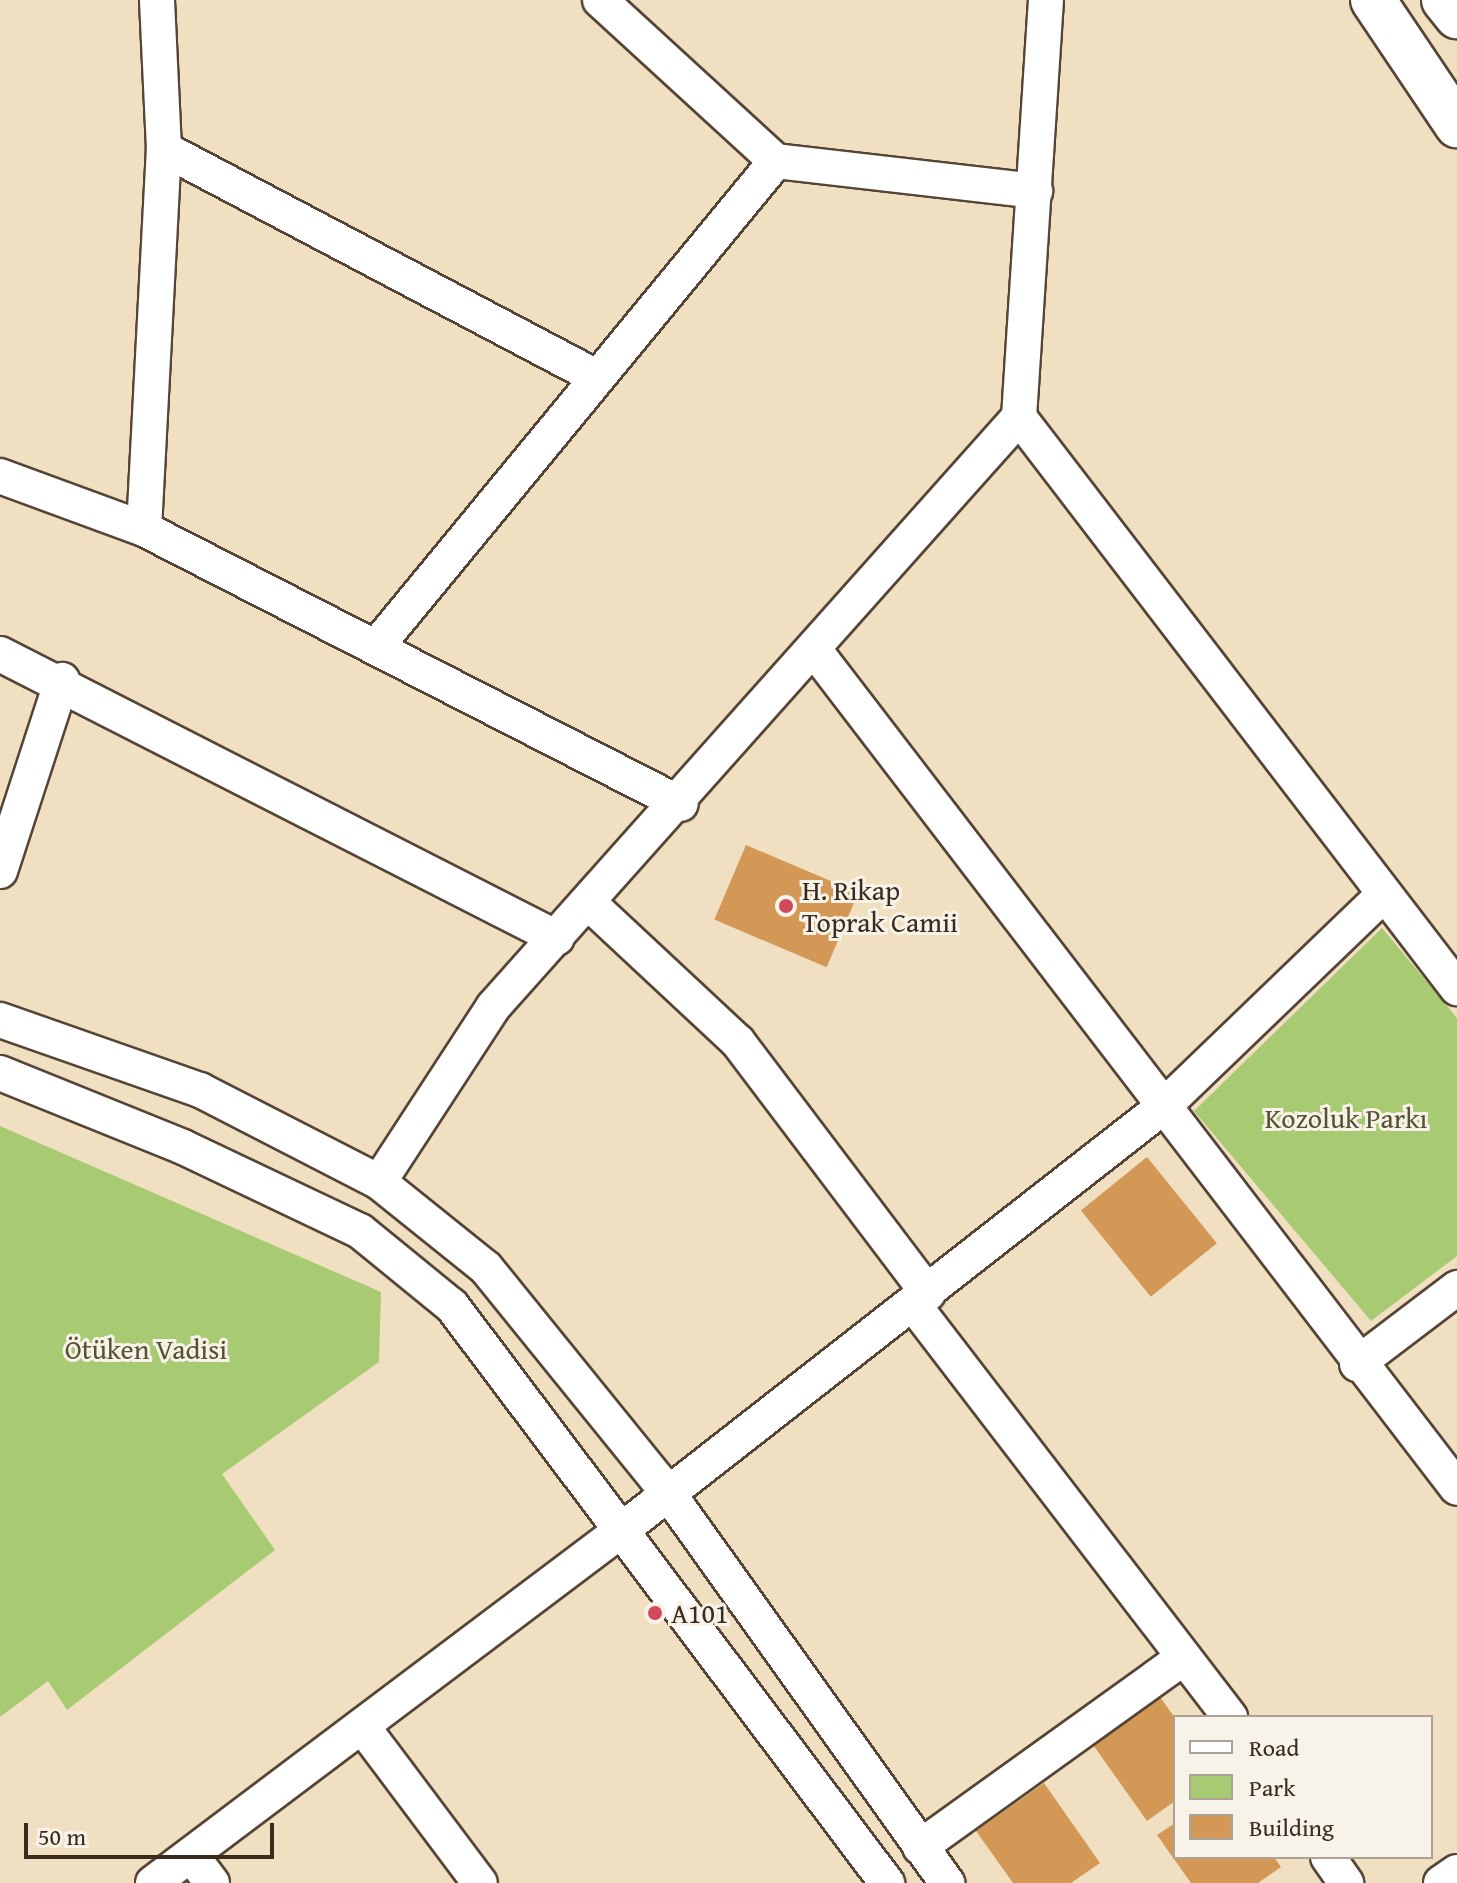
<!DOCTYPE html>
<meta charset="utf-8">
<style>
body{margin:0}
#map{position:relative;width:1457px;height:1883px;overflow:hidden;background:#f0e0c1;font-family:"Gentium Book Plus",serif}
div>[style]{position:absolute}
.green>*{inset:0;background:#a8ca73}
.building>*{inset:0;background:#d39856;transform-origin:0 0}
.roads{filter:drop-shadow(2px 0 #564536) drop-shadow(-2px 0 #564536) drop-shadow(0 2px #564536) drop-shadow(0 -2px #564536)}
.minor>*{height:34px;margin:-17px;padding:0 17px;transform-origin:17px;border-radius:17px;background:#fff}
.highway>*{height:44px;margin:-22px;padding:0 22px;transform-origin:22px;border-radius:22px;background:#fff}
.dots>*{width:22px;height:22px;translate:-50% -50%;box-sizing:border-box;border:4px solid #f7f3e8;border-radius:50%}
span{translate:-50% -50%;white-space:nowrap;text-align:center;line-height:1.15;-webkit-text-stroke:6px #f7f3e8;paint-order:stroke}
.poi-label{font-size:28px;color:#3b2a1e}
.left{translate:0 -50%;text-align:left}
.park-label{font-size:28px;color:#565233}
.legend{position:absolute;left:1173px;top:1715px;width:260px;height:144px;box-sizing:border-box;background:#f7f3e8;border:2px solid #aca397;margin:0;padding:10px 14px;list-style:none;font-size:24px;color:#3b2a1e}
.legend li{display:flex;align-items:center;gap:16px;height:40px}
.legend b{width:40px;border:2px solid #aca397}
.scale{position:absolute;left:24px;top:1823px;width:250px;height:36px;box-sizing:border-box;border:4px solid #3b2a1e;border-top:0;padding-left:10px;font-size:24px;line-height:28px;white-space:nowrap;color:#3b2a1e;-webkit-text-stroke:6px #f7f3e8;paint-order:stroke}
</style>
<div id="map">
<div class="green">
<i style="clip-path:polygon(1382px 928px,1457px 1018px,1457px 1256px,1371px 1321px,1194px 1111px)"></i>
<i style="clip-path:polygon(0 1126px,381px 1292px,379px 1362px,222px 1474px,275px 1550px,67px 1710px,48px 1681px,0 1717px)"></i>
</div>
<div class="building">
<i style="left:746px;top:845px;width:122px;height:81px;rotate:23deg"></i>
<i style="left:1147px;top:1157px;width:111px;height:85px;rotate:51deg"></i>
<i style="clip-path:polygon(1158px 1694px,1175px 1718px,1175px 1801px,1147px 1821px,1091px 1742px)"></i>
<i style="clip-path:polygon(1044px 1783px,1100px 1863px,1071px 1883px,1013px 1883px,976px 1831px)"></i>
<i style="clip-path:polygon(1175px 1823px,1175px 1857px,1274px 1857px,1281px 1867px,1258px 1883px,1191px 1883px,1157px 1835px)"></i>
</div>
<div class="roads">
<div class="minor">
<i style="left:600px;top:0;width:239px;rotate:42.5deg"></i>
<i style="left:776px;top:161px;width:261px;rotate:6.6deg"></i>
<i style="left:164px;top:149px;width:489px;rotate:27.8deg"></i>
<i style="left:1019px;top:417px;width:418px;rotate:-86.3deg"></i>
<i style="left:0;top:476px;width:153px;rotate:20.2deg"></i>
<i style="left:144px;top:529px;width:603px;rotate:27.12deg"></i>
<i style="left:144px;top:529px;width:381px;rotate:-87deg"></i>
<i style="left:164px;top:149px;width:149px;rotate:-92.7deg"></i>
<i style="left:376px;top:647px;width:629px;rotate:-50.54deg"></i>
<i style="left:816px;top:652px;width:1053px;rotate:52.52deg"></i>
<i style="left:0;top:654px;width:625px;rotate:27.02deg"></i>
<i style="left:0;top:871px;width:201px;rotate:-72deg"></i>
<i style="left:590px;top:904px;width:202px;rotate:43deg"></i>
<i style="left:738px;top:1042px;width:315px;rotate:52.9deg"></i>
<i style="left:0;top:1020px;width:212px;rotate:19.3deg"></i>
<i style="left:200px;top:1090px;width:201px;rotate:27.2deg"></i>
<i style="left:379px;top:1182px;width:137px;rotate:38.8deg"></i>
<i style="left:486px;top:1268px;width:289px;rotate:51deg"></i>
<i style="left:668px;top:1493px;width:480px;rotate:54.4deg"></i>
<i style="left:0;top:1073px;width:197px;rotate:22deg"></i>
<i style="left:183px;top:1147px;width:196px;rotate:25.4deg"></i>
<i style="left:360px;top:1231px;width:119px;rotate:39.2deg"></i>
<i style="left:452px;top:1306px;width:723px;rotate:52.99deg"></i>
<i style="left:379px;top:1182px;width:209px;rotate:-56.9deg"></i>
<i style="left:493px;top:1007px;width:790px;rotate:-48.28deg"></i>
<i style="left:1019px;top:417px;width:720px;rotate:52.51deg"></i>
<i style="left:913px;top:1304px;width:521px;rotate:52.49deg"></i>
<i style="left:1357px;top:1364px;width:126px;rotate:-37.2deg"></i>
<i style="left:362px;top:1726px;width:196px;rotate:53.1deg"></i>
<i style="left:920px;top:1847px;width:325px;rotate:-35.7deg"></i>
<i style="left:191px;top:1855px;width:35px;rotate:53deg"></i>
<i style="left:1328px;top:1857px;width:32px;rotate:55deg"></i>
<i style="left:153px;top:1883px;width:588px;rotate:-36.99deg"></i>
<i style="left:623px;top:1529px;width:685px;rotate:-38.01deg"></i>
<i style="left:1163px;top:1107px;width:307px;rotate:-43.9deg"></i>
<i style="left:1441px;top:1883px;width:19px;rotate:-35deg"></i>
</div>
<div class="highway">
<i style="left:1373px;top:0;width:151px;rotate:56.1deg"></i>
<i style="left:1444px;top:0;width:21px;rotate:51deg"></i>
</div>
</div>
<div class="dots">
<i style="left:786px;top:906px;background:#d1495b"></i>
<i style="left:655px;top:1613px;background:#d1495b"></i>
</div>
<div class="poi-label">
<span class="left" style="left:802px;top:906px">H. Rikap<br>Toprak Camii</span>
<span class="left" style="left:671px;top:1613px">A101</span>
</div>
<div class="park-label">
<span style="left:1346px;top:1118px">Kozoluk Parkı</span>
<span style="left:146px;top:1349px">Ötüken Vadisi</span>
</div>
<ul class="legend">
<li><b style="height:10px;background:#fff"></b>Road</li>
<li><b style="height:22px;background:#a8ca73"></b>Park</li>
<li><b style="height:22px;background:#d39856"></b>Building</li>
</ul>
<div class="scale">50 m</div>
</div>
